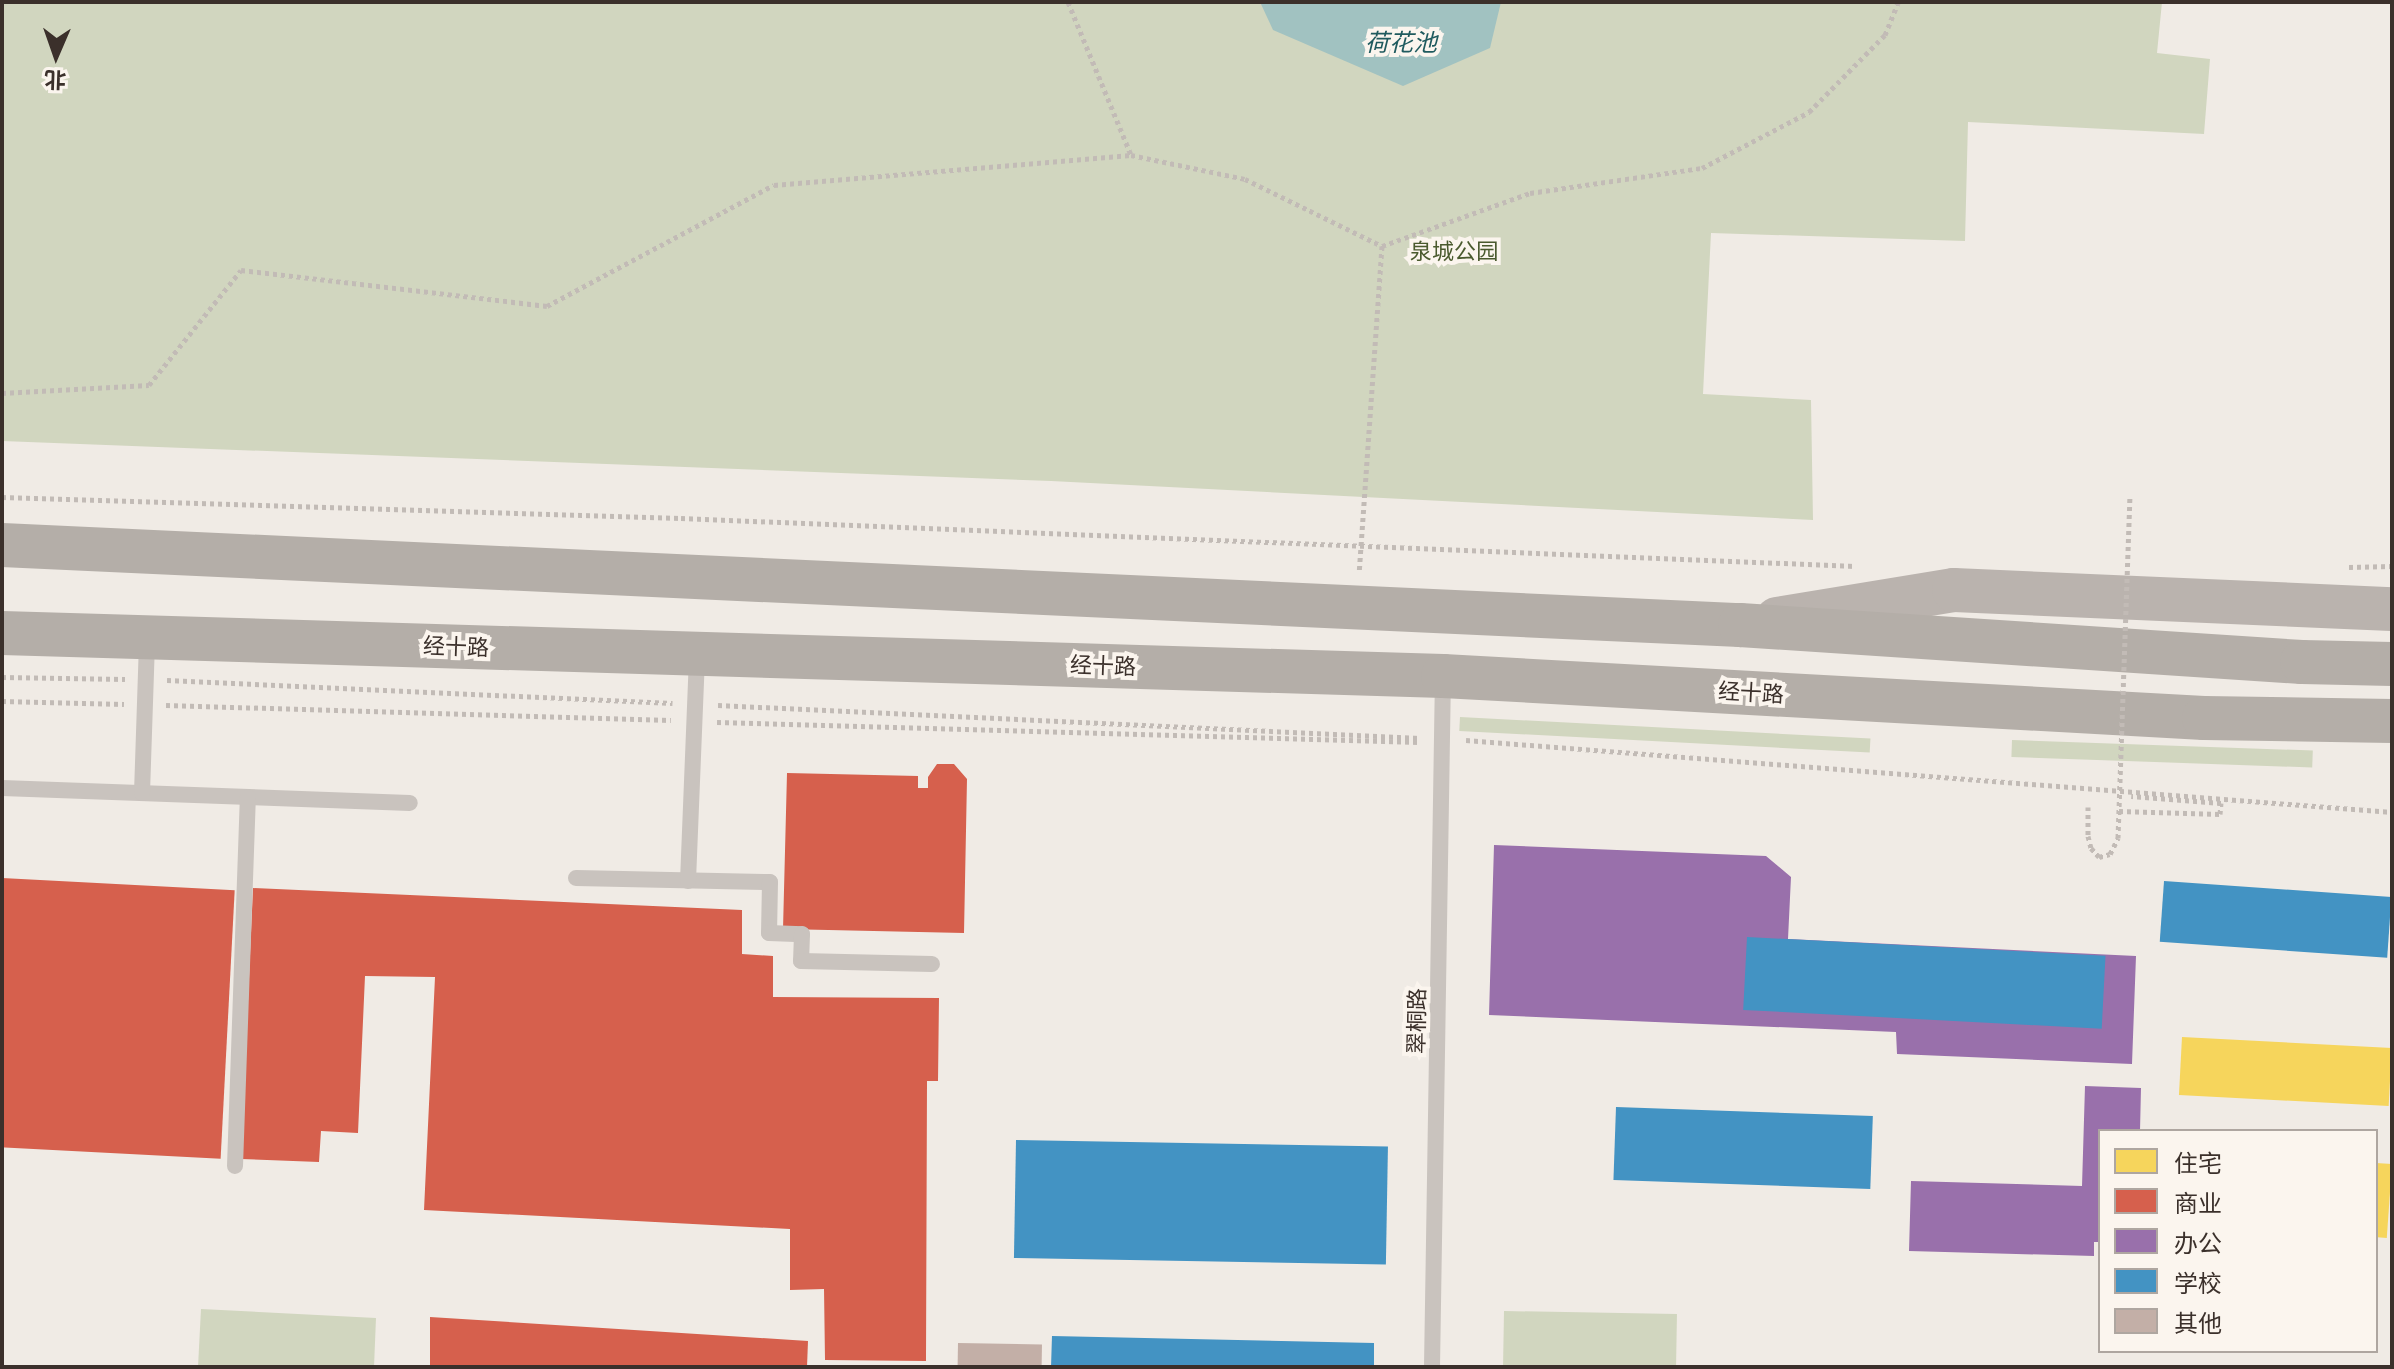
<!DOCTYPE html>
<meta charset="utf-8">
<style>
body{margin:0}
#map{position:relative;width:2394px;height:1369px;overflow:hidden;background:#f0ebe5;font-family:Manrope,"Noto Sans SC",sans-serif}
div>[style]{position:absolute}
.green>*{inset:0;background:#d1d6bf;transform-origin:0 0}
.water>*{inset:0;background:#a1c2c1}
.homes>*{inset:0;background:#f6d55c;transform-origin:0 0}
.shops>*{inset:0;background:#d6604d;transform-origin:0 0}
.offices>*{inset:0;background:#9970ab}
.schools>*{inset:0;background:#4393c3;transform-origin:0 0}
.building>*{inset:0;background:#c3afa7;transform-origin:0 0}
.path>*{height:5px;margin-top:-2.5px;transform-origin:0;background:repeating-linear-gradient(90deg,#c2bbb6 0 4px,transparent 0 8px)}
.service>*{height:16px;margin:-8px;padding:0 8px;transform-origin:8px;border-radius:8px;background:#c9c3be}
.secondary>*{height:44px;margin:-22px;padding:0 22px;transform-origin:22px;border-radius:22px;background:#bab3ae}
.trunk>*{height:44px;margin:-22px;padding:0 22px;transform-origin:22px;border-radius:22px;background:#b4aea8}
.path-bridge>*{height:5px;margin-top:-2.5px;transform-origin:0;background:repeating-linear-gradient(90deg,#c2bbb6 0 4px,transparent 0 8px)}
span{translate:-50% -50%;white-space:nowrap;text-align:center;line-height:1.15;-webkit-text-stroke:8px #fbf5ee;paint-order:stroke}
.park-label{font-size:22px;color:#4a5a2e}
.street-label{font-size:22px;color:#3b302b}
.water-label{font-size:24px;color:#1f5a5e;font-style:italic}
.frame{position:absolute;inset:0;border:4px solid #3b302b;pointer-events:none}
.legend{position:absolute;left:2098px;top:1129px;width:280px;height:224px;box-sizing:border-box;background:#fbf5ee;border:2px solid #aea6a0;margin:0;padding:10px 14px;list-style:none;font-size:24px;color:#3b302b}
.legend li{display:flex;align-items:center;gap:16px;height:40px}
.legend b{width:40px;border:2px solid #aea6a0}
.north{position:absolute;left:16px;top:16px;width:80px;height:80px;-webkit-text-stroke:6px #fbf5ee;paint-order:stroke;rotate:182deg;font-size:22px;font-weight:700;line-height:32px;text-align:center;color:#3b302b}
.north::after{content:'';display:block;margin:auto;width:28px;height:36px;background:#3b302b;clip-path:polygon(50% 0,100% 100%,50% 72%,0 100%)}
</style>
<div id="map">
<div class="green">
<i style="clip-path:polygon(2px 2px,2162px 2px,2157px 53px,2210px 59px,2204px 134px,1968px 122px,1965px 241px,1711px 233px,1703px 394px,1811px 400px,1813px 520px,1051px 481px,2px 441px)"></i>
<i style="left:1460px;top:717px;width:411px;height:14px;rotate:3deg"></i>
<i style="left:2012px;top:740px;width:301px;height:17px;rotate:2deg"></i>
<i style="clip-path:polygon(201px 1309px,376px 1318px,374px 1367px,198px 1367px)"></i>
<i style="left:1504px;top:1311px;width:173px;height:56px;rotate:1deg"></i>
</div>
<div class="water">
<i style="clip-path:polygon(1260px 2px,1501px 2px,1490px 48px,1403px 86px,1273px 30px)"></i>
</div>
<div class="homes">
<i style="left:2182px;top:1037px;width:210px;height:58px;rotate:3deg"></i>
<i style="left:2376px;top:1163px;width:16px;height:74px;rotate:4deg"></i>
</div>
<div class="shops">
<i style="clip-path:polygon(937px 764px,954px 764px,967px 779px,964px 933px,783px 929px,787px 773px,918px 776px,918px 788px,928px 788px,928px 777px)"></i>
<i style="left:2px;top:878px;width:233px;height:269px;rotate:3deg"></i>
<i style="clip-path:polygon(253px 888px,742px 910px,742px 954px,773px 956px,773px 997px,939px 998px,938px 1081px,927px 1081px,926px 1361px,825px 1360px,824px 1289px,790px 1290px,790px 1229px,424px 1210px,435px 977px,365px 976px,358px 1133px,321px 1131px,319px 1162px,241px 1159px)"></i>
<i style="clip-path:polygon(430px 1317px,808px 1341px,807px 1367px,430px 1367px)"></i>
</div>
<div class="offices">
<i style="clip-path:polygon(1494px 845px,1766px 856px,1791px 877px,1788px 939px,2136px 956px,2132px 1064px,1897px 1054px,1896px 1032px,1489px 1015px)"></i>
<i style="clip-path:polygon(2085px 1086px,2141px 1088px,2140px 1131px,2100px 1131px,2100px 1242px,2094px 1242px,2094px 1256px,1909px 1251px,1911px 1181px,2082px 1186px)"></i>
</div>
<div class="schools">
<i style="left:2164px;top:881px;width:228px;height:61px;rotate:4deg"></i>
<i style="left:1747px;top:937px;width:359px;height:73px;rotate:3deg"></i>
<i style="left:1616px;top:1107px;width:257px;height:73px;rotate:2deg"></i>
<i style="left:1016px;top:1140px;width:372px;height:118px;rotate:1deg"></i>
<i style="clip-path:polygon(1052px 1336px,1374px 1343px,1374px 1367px,1051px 1367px)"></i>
</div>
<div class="building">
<i style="left:958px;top:1343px;width:84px;height:24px;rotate:1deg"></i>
</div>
<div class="path">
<i style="left:1068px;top:2px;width:165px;rotate:67.6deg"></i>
<i style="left:1131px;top:155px;width:116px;rotate:11.9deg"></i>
<i style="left:1245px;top:179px;width:153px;rotate:26.1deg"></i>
<i style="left:1382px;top:246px;width:328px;rotate:94deg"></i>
<i style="left:1382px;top:246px;width:157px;rotate:-19.7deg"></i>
<i style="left:1530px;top:193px;width:174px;rotate:-8.3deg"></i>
<i style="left:1702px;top:168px;width:121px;rotate:-27.6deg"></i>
<i style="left:1809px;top:112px;width:108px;rotate:-45.4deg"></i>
<i style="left:1885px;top:35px;width:35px;rotate:-68deg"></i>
<i style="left:2px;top:393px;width:147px;rotate:-3.1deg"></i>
<i style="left:149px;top:385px;width:147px;rotate:-51.3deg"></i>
<i style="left:241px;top:270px;width:308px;rotate:6.7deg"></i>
<i style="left:547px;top:306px;width:257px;rotate:-28.1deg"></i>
<i style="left:774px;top:185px;width:358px;rotate:-4.8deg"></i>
<i style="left:2px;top:497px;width:679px;rotate:1.77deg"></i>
<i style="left:681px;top:518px;width:1175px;rotate:2.34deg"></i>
<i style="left:2349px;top:567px;width:43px;rotate:-1.3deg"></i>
<i style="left:2px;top:677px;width:123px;rotate:0.9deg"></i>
<i style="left:167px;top:680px;width:506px;rotate:2.61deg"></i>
<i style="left:2px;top:701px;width:122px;rotate:1.4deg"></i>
<i style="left:166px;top:705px;width:505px;rotate:1.7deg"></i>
<i style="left:718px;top:705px;width:703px;rotate:2.69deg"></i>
<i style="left:717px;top:722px;width:702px;rotate:1.63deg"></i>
<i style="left:1466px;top:740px;width:929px;rotate:4.45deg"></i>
<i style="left:2088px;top:807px;width:29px;rotate:90deg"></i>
<i style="left:2088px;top:836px;width:12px;rotate:76deg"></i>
<i style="left:2091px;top:848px;width:12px;rotate:48deg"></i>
<i style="left:2099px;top:857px;width:11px;rotate:-15deg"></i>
<i style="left:2110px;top:854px;width:18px;rotate:-63deg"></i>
<i style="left:2119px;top:811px;width:101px;rotate:1.7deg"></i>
<i style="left:2220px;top:814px;width:11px;rotate:-85deg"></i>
<i style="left:2221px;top:803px;width:90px;rotate:-175.6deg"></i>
</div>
<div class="service">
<i style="left:2px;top:788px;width:408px;rotate:2.1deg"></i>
<i style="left:142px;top:793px;width:154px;rotate:-88.1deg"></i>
<i style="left:576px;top:878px;width:194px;rotate:1.2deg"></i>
<i style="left:770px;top:882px;width:51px;rotate:91.1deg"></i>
<i style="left:769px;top:933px;width:33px;rotate:2deg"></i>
<i style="left:802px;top:934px;width:27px;rotate:92deg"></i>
<i style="left:801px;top:961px;width:131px;rotate:1.3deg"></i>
<i style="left:688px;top:881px;width:227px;rotate:-87.7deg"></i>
<i style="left:235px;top:1166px;width:369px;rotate:-88deg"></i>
<i style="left:1432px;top:1367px;width:690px;rotate:-89.09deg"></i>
</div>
<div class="secondary">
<i style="left:1777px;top:619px;width:179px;rotate:-9.3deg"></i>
<i style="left:1954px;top:590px;width:438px;rotate:2.5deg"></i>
</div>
<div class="trunk">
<i style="left:2px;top:545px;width:1740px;rotate:2.64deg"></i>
<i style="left:1740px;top:625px;width:563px;rotate:3.77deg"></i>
<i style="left:2302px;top:662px;width:90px;rotate:1.3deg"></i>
<i style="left:2px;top:633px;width:1442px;rotate:1.71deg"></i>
<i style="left:1443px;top:676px;width:762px;rotate:3.16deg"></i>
<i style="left:2204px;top:718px;width:188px;rotate:0.9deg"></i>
</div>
<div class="path-bridge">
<i style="left:2118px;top:838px;width:342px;rotate:-88deg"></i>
</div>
<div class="park-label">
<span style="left:1454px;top:252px">泉城公园</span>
</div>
<div class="street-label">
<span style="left:456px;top:647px;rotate:2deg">经十路</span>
<span style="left:1103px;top:666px;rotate:2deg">经十路</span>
<span style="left:1751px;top:693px;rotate:3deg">经十路</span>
<span style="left:1417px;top:1021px;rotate:-89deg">翠桐路</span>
</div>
<div class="water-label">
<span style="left:1401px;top:42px">荷花池</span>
</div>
<div class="frame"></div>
<ul class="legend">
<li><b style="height:22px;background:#f6d55c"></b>住宅</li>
<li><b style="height:22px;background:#d6604d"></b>商业</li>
<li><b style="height:22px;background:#9970ab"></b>办公</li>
<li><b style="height:22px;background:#4393c3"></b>学校</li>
<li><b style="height:22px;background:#c3afa7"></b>其他</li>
</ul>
<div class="north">北</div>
</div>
